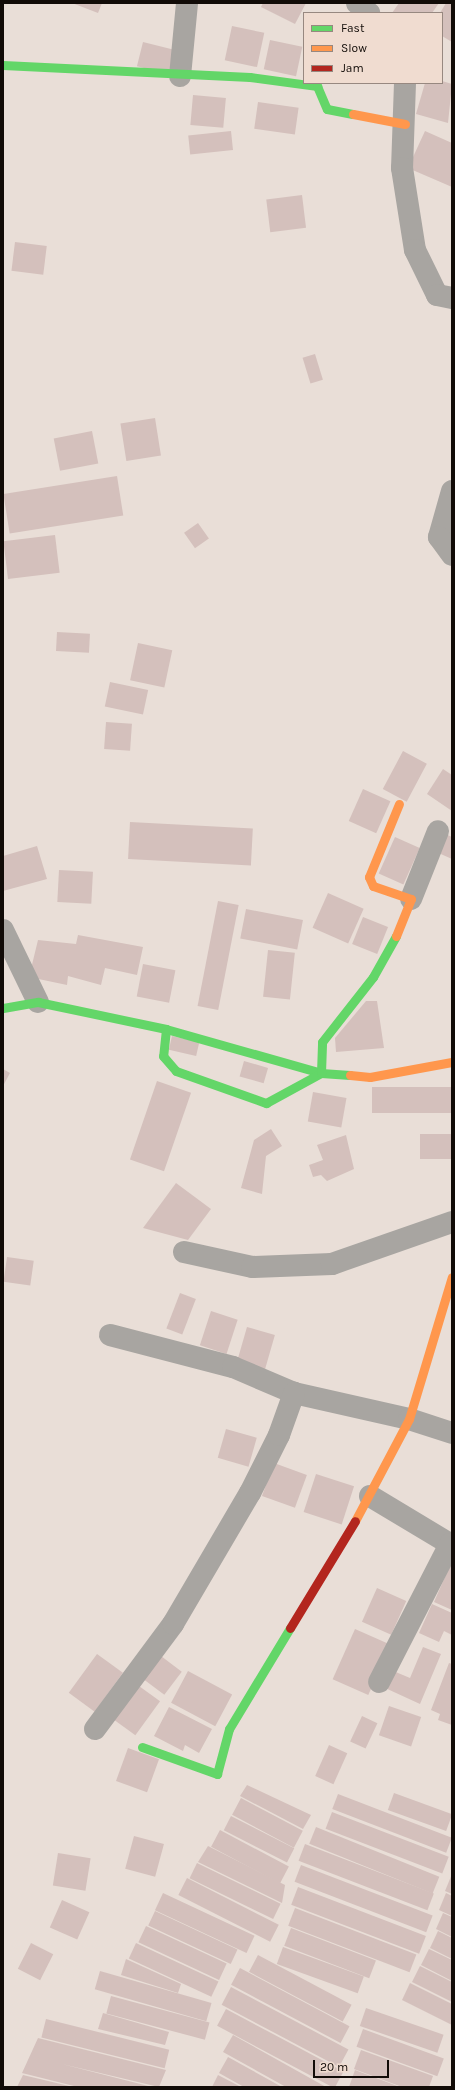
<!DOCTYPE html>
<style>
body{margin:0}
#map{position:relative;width:455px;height:2090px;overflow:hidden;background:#e9ded7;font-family:Karla,sans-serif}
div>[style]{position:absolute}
.building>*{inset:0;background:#d4c0bc;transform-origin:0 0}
.street>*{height:22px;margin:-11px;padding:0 11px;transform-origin:11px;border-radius:11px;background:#a8a5a1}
.fast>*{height:9px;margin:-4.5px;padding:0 4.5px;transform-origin:4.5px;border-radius:4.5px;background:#63d668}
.slow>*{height:9px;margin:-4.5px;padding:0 4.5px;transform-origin:4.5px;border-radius:4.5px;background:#ff974d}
.jam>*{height:9px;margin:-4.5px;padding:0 4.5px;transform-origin:4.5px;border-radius:4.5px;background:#b3261e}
span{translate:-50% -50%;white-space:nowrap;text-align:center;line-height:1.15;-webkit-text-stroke:3.5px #f0dcd0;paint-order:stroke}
.frame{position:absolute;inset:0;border:4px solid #110b07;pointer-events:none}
.legend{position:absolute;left:303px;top:12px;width:140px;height:72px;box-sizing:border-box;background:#f0dcd0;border:1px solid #978880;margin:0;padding:5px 7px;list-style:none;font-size:12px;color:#110b07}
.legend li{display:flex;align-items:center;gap:8px;height:20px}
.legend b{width:20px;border:1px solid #978880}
.scale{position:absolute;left:313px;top:2060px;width:76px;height:18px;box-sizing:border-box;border:2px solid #110b07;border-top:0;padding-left:5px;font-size:12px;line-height:14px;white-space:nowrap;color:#110b07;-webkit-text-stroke:3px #f0dcd0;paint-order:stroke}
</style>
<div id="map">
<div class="building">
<i style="clip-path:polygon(72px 3px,102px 3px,98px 13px)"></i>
<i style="clip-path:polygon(263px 3px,306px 3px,295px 24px,261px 7px)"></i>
<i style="clip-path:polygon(399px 3px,439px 3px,432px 13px,392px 13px)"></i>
<i style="clip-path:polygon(446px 3px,452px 3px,452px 42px,442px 36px,440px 13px)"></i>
<i style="left:232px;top:26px;width:33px;height:35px;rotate:12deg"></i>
<i style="left:270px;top:40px;width:33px;height:30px;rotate:12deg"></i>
<i style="left:143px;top:42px;width:34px;height:25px;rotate:14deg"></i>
<i style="clip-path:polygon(442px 81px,452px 84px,448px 123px,416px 114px,425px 83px)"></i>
<i style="left:193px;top:95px;width:33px;height:30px;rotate:5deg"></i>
<i style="left:258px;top:102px;width:41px;height:27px;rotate:8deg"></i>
<i style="left:231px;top:131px;width:19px;height:43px;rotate:84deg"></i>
<i style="clip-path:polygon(425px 131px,452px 143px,452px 187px,408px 168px)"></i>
<i style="left:302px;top:195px;width:33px;height:36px;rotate:83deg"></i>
<i style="left:15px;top:242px;width:32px;height:29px;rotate:7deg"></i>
<i style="left:315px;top:354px;width:27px;height:13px;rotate:73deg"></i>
<i style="left:155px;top:418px;width:38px;height:35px;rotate:81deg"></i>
<i style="left:92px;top:431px;width:33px;height:39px;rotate:79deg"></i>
<i style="left:117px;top:476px;width:40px;height:115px;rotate:81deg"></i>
<i style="left:198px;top:523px;width:19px;height:17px;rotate:55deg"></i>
<i style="left:55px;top:535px;width:38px;height:52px;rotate:83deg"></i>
<i style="left:57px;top:632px;width:33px;height:19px;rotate:3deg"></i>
<i style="left:138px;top:643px;width:35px;height:38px;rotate:12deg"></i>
<i style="left:110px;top:682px;width:39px;height:25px;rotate:12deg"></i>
<i style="left:106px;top:722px;width:26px;height:27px;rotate:4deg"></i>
<i style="left:403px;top:751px;width:27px;height:43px;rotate:28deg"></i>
<i style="clip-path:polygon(443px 769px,452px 775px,452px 811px,427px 794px)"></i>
<i style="left:363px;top:789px;width:30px;height:35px;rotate:24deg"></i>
<i style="left:130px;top:822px;width:123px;height:37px;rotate:3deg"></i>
<i style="clip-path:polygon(443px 833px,452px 837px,452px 859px,434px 851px)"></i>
<i style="left:395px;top:837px;width:27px;height:40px;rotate:24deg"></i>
<i style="clip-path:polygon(37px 846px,47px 879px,3px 891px,3px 856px)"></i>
<i style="left:59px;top:870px;width:34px;height:32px;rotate:3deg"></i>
<i style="left:328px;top:893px;width:39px;height:38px;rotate:24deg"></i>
<i style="left:218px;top:901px;width:21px;height:107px;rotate:11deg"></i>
<i style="left:246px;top:909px;width:58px;height:30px;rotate:11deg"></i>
<i style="left:363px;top:917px;width:27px;height:29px;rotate:22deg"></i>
<i style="clip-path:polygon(78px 935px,143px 947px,137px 975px,105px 968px,101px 985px,68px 976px,67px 985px,29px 977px,38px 940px,76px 944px)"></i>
<i style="left:268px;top:950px;width:27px;height:47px;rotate:6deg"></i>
<i style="left:143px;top:964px;width:33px;height:33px;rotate:11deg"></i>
<i style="clip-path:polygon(366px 1001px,377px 1001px,384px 1048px,336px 1052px,335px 1038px)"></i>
<i style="left:172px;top:1036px;width:28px;height:14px;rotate:13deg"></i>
<i style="left:244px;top:1061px;width:25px;height:16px;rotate:16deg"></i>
<i style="clip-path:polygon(3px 1069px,10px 1073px,3px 1086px)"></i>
<i style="left:157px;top:1081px;width:36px;height:83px;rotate:19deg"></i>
<i style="left:452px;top:1087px;width:26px;height:80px;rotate:90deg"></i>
<i style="left:313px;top:1092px;width:34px;height:30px;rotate:10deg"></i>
<i style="clip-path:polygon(271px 1129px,282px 1146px,266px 1156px,262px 1194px,241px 1188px,254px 1140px)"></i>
<i style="left:452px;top:1134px;width:25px;height:32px;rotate:90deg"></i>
<i style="clip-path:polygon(346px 1135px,354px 1169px,327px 1181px,321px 1175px,313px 1177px,309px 1165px,323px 1160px,317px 1145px)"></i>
<i style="clip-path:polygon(176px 1183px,211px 1209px,188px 1240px,143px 1228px)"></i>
<i style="left:7px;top:1257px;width:27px;height:25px;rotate:8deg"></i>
<i style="left:180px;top:1293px;width:17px;height:38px;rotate:21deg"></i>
<i style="left:211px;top:1311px;width:28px;height:36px;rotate:18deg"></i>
<i style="left:247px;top:1327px;width:29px;height:36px;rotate:16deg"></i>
<i style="left:226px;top:1429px;width:32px;height:30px;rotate:16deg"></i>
<i style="left:274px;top:1463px;width:35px;height:35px;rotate:20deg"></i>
<i style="left:316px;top:1474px;width:40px;height:40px;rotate:18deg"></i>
<i style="clip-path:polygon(452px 1561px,452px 1610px,434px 1602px)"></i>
<i style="left:377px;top:1588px;width:32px;height:37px;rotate:24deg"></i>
<i style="clip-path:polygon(432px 1604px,452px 1613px,452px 1635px,444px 1631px,439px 1642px,419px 1633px)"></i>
<i style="left:355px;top:1629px;width:39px;height:55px;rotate:24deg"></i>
<i style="clip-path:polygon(423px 1647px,441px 1654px,420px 1704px,383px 1687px,391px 1670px,410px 1678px)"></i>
<i style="left:157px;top:1653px;width:31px;height:29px;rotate:37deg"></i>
<i style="left:97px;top:1654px;width:32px;height:48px;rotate:36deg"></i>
<i style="clip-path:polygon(449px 1663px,452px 1664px,452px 1725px,438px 1720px,440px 1714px,431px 1710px)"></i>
<i style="left:188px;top:1671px;width:50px;height:36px;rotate:28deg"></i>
<i style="left:139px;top:1686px;width:26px;height:42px;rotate:36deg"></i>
<i style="left:389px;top:1706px;width:34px;height:31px;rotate:19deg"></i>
<i style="clip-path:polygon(169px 1707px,212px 1729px,199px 1753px,185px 1745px,183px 1751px,154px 1736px)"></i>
<i style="left:362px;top:1716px;width:17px;height:28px;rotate:25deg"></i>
<i style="left:329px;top:1745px;width:20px;height:34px;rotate:24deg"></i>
<i style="left:128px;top:1748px;width:33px;height:35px;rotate:20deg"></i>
<i style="clip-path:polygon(247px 1785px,311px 1815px,303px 1829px,240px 1796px)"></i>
<i style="left:394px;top:1793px;width:62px;height:18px;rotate:20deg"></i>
<i style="left:338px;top:1794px;width:122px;height:16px;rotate:21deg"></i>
<i style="left:241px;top:1798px;width:70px;height:19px;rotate:28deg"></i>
<i style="left:332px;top:1812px;width:125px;height:18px;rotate:21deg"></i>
<i style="left:231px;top:1816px;width:71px;height:16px;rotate:27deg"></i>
<i style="left:316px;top:1827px;width:133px;height:18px;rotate:22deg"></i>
<i style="left:220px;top:1830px;width:78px;height:19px;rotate:28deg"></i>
<i style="left:134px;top:1836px;width:31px;height:34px;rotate:15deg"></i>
<i style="left:305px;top:1844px;width:138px;height:18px;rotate:21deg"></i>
<i style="clip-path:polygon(208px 1846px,285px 1885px,282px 1903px,198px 1862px)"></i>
<i style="left:58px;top:1853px;width:33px;height:33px;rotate:9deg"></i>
<i style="left:197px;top:1863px;width:93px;height:17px;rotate:26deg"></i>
<i style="left:301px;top:1865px;width:141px;height:18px;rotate:21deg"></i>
<i style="clip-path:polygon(452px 1874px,452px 1894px,445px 1891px)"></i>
<i style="left:187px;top:1878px;width:103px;height:19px;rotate:27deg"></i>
<i style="left:298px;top:1887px;width:137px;height:19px;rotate:21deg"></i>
<i style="left:163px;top:1893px;width:101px;height:19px;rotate:25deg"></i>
<i style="clip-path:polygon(446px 1893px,452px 1896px,452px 1916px,439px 1910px)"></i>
<i style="left:62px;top:1900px;width:30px;height:30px;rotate:24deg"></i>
<i style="left:295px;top:1908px;width:130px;height:19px;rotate:21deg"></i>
<i style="left:155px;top:1911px;width:91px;height:16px;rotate:25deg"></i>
<i style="clip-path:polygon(443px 1913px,452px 1917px,452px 1937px,436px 1929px)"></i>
<i style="left:146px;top:1926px;width:89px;height:18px;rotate:25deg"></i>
<i style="left:291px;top:1928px;width:91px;height:19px;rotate:21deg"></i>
<i style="clip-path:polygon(438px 1931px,452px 1938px,452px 1959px,430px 1948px)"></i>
<i style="left:31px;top:1943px;width:25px;height:29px;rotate:27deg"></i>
<i style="left:136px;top:1943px;width:91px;height:17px;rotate:25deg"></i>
<i style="left:283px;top:1947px;width:86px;height:18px;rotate:20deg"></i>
<i style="clip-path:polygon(429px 1949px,452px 1960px,452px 1981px,421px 1965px)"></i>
<i style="left:258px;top:1955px;width:106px;height:19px;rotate:28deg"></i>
<i style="clip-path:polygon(126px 1959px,181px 1984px,178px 1993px,121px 1975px)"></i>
<i style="clip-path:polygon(420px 1966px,452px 1982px,452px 2002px,412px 1982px)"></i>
<i style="left:240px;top:1968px;width:124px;height:19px;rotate:28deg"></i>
<i style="left:100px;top:1971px;width:116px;height:19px;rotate:16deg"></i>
<i style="clip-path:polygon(410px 1983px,452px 2004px,452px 2025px,402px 2000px)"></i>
<i style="left:231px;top:1987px;width:133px;height:20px;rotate:28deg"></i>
<i style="left:111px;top:1996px;width:102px;height:18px;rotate:15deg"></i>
<i style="left:366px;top:2008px;width:82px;height:19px;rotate:19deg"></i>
<i style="left:226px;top:2009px;width:133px;height:19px;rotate:28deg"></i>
<i style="clip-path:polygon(103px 2013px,169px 2032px,165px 2045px,98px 2029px)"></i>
<i style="left:46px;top:2019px;width:127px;height:19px;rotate:14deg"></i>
<i style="left:363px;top:2029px;width:86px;height:19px;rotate:20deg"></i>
<i style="clip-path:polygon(233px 2035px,326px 2087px,286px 2087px,223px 2052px)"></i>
<i style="clip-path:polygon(38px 2038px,166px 2070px,159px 2087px,62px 2064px,152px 2087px,78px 2087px,22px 2073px)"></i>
<i style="clip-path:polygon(361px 2050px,433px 2076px,429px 2087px,402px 2087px,354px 2069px)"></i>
<i style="clip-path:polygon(228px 2057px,282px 2087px,244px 2087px,219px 2073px)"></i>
<i style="clip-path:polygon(355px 2070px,400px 2087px,349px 2087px)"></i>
<i style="clip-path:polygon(23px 2075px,69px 2086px,69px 2087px,17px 2087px)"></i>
<i style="clip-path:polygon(218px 2075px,241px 2087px,212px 2087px)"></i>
</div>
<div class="street">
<i style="left:357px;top:3px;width:16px;rotate:40deg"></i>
<i style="left:180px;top:76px;width:73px;rotate:-84.5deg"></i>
<i style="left:405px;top:83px;width:85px;rotate:92deg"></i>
<i style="left:402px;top:168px;width:83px;rotate:81deg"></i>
<i style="left:415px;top:250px;width:50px;rotate:63.9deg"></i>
<i style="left:437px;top:295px;width:15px;rotate:11deg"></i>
<i style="left:452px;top:491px;width:48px;rotate:105.8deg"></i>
<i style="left:439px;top:537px;width:22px;rotate:54deg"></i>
<i style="left:411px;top:899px;width:73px;rotate:-68.3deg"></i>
<i style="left:3px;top:930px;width:80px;rotate:64.1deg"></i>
<i style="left:184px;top:1252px;width:70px;rotate:12.4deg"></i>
<i style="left:252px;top:1267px;width:80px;rotate:-2.1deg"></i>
<i style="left:332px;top:1264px;width:127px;rotate:-19.3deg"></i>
<i style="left:110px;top:1335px;width:127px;rotate:14.6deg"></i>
<i style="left:233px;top:1367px;width:66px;rotate:23.1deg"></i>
<i style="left:294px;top:1393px;width:118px;rotate:12.7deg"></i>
<i style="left:409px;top:1419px;width:45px;rotate:18deg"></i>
<i style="left:370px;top:1496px;width:93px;rotate:31deg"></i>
<i style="left:450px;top:1544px;width:155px;rotate:117.2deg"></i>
<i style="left:95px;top:1729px;width:131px;rotate:-53.4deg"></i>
<i style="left:173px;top:1624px;width:152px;rotate:-59.6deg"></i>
<i style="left:250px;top:1493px;width:65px;rotate:-63.4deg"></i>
<i style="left:279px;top:1435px;width:45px;rotate:-70.3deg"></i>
</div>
<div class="fast">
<i style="left:3px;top:65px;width:247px;rotate:2.8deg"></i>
<i style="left:250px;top:77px;width:68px;rotate:7.7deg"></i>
<i style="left:317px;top:86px;width:25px;rotate:67deg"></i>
<i style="left:327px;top:109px;width:26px;rotate:11deg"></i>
<i style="left:3px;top:1008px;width:36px;rotate:-10deg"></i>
<i style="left:38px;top:1002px;width:131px;rotate:11.9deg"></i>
<i style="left:166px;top:1029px;width:161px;rotate:15.8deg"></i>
<i style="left:321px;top:1073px;width:29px;rotate:4deg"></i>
<i style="left:166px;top:1029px;width:27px;rotate:96deg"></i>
<i style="left:163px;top:1056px;width:20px;rotate:49deg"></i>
<i style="left:176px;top:1071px;width:96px;rotate:19.6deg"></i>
<i style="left:266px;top:1103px;width:63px;rotate:-28.6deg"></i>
<i style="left:321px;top:1073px;width:31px;rotate:-88deg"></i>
<i style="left:322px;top:1042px;width:83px;rotate:-51.9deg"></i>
<i style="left:373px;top:977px;width:47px;rotate:-60.7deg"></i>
<i style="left:142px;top:1747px;width:80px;rotate:19.8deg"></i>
<i style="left:217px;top:1774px;width:47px;rotate:-75.1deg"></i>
<i style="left:229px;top:1729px;width:118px;rotate:-58.9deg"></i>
</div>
<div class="slow">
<i style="left:353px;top:114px;width:53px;rotate:10.9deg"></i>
<i style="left:396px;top:936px;width:40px;rotate:-68deg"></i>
<i style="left:411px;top:899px;width:40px;rotate:-161.1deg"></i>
<i style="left:373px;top:886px;width:10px;rotate:-114deg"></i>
<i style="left:369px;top:877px;width:79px;rotate:-67.7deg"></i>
<i style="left:350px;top:1075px;width:20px;rotate:6deg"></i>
<i style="left:370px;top:1077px;width:83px;rotate:-10.4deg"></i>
<i style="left:355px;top:1521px;width:115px;rotate:-62.1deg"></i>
<i style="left:409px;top:1419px;width:148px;rotate:-73.2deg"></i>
</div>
<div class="jam">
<i style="left:290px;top:1628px;width:125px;rotate:-58.7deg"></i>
</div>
<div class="frame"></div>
<ul class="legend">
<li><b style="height:5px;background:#63d668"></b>Fast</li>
<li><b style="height:5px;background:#ff974d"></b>Slow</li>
<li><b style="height:5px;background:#b3261e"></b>Jam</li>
</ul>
<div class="scale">20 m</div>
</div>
